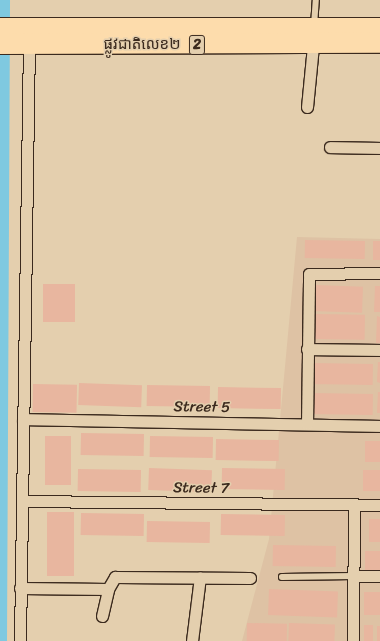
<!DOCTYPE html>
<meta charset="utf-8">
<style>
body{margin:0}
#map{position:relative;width:380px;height:641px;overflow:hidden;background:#e4cfae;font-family:Sriracha,"Noto Sans Khmer",sans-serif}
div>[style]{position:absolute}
.built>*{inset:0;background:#dec2a4}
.canal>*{height:11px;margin:-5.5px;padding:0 5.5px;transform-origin:5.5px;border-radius:5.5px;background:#7fc9e0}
.building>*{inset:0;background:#e8b69f;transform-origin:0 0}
.roads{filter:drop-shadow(1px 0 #3b2a1e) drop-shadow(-1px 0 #3b2a1e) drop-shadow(0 1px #3b2a1e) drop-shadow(0 -1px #3b2a1e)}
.lane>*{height:5.5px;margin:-2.75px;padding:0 2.75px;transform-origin:2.75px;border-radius:2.75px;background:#e4cfae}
.street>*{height:11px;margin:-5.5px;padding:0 5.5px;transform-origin:5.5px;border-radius:5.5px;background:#e4cfae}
.highway>*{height:20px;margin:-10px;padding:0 10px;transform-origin:10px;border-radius:10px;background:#fddcac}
span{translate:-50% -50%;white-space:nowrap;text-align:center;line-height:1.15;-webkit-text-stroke:3px #e4cfae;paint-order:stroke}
.shield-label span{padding:1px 3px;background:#e4cfae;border:1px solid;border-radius:3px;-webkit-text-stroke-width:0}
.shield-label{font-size:14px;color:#3b2a1e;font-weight:700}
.street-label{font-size:15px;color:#3b2a1e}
</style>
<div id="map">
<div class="built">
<i style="clip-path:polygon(297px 237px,380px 239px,380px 641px,242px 641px,269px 539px)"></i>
</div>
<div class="canal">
<i style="left:1px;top:641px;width:641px;rotate:-89.73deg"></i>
</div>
<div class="building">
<i style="left:305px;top:240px;width:60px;height:18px;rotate:1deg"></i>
<i style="left:373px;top:241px;width:7px;height:19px"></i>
<i style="left:43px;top:284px;width:32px;height:38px"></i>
<i style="left:314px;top:285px;width:49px;height:26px;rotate:2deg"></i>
<i style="clip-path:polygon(375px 286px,380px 286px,380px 312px,374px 312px)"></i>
<i style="left:315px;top:314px;width:50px;height:25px;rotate:1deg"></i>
<i style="clip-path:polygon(377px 316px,380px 317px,380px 343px,376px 343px)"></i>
<i style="clip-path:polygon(378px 362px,380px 362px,380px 383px,377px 382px)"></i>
<i style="left:310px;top:363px;width:63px;height:21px;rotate:1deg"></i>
<i style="left:79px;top:383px;width:63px;height:22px;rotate:2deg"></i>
<i style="left:33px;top:384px;width:44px;height:28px;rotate:1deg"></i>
<i style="left:147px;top:385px;width:63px;height:21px;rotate:1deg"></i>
<i style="left:218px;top:387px;width:63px;height:21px;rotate:1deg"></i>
<i style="clip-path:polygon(378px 392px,380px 392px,380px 413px,377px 413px)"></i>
<i style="left:310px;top:393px;width:63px;height:21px;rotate:1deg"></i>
<i style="left:81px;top:433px;width:63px;height:22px;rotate:1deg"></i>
<i style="left:45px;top:436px;width:26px;height:49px"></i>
<i style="left:150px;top:436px;width:63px;height:21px;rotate:1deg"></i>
<i style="left:216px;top:439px;width:63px;height:21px;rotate:1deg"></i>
<i style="left:365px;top:441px;width:15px;height:21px"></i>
<i style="left:149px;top:468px;width:63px;height:22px;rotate:2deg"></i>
<i style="left:222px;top:468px;width:63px;height:21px;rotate:1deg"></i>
<i style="left:78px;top:469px;width:63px;height:22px;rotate:1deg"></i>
<i style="left:363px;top:470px;width:17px;height:21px"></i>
<i style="left:47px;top:512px;width:27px;height:64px"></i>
<i style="left:81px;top:513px;width:63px;height:22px;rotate:1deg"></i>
<i style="left:221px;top:514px;width:64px;height:21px;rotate:1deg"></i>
<i style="left:369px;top:519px;width:11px;height:23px"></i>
<i style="left:147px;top:521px;width:63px;height:21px;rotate:1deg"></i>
<i style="left:273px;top:545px;width:63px;height:21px;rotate:1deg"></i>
<i style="left:365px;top:551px;width:15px;height:22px"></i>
<i style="left:269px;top:589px;width:69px;height:26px;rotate:2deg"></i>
<i style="left:364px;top:592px;width:16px;height:23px"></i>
<i style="left:247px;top:623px;width:40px;height:18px;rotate:1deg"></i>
<i style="left:289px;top:623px;width:46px;height:18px;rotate:2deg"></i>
<i style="left:364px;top:625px;width:9px;height:16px"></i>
<i style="left:377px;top:626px;width:3px;height:15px"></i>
</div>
<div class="roads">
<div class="lane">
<i style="left:314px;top:26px;width:26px;rotate:-86deg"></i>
<i style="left:282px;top:577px;width:71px;rotate:-0.8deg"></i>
</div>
<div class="street">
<i style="left:307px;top:107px;width:61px;rotate:-84.4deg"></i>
<i style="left:330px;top:147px;width:50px;rotate:1.1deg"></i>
<i style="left:307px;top:349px;width:73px;rotate:0.8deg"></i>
<i style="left:23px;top:419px;width:357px;rotate:1.1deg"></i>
<i style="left:307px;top:424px;width:150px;rotate:-89.2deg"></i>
<i style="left:309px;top:274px;width:71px;rotate:-0.8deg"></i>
<i style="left:22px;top:501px;width:358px;rotate:0.6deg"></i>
<i style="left:353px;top:576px;width:27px"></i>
<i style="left:20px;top:588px;width:88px;rotate:0.7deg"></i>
<i style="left:102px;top:616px;width:28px;rotate:-77deg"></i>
<i style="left:108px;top:589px;width:14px;rotate:-60deg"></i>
<i style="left:115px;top:577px;width:135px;rotate:0.4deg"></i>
<i style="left:20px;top:641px;width:597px;rotate:-89.14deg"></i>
<i style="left:192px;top:641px;width:64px;rotate:-82.9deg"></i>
<i style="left:353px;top:641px;width:136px;rotate:-89.6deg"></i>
</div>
<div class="highway">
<i style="left:0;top:28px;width:380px"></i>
<i style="left:0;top:44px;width:380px;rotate:-0.2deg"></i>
</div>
</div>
<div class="shield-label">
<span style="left:197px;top:45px">2</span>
</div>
<div class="street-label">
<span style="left:142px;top:45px">ផ្លូវជាតិលេខ២</span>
<span style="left:202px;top:407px;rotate:1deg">Street 5</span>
<span style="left:201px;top:488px;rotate:1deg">Street 7</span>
</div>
</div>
